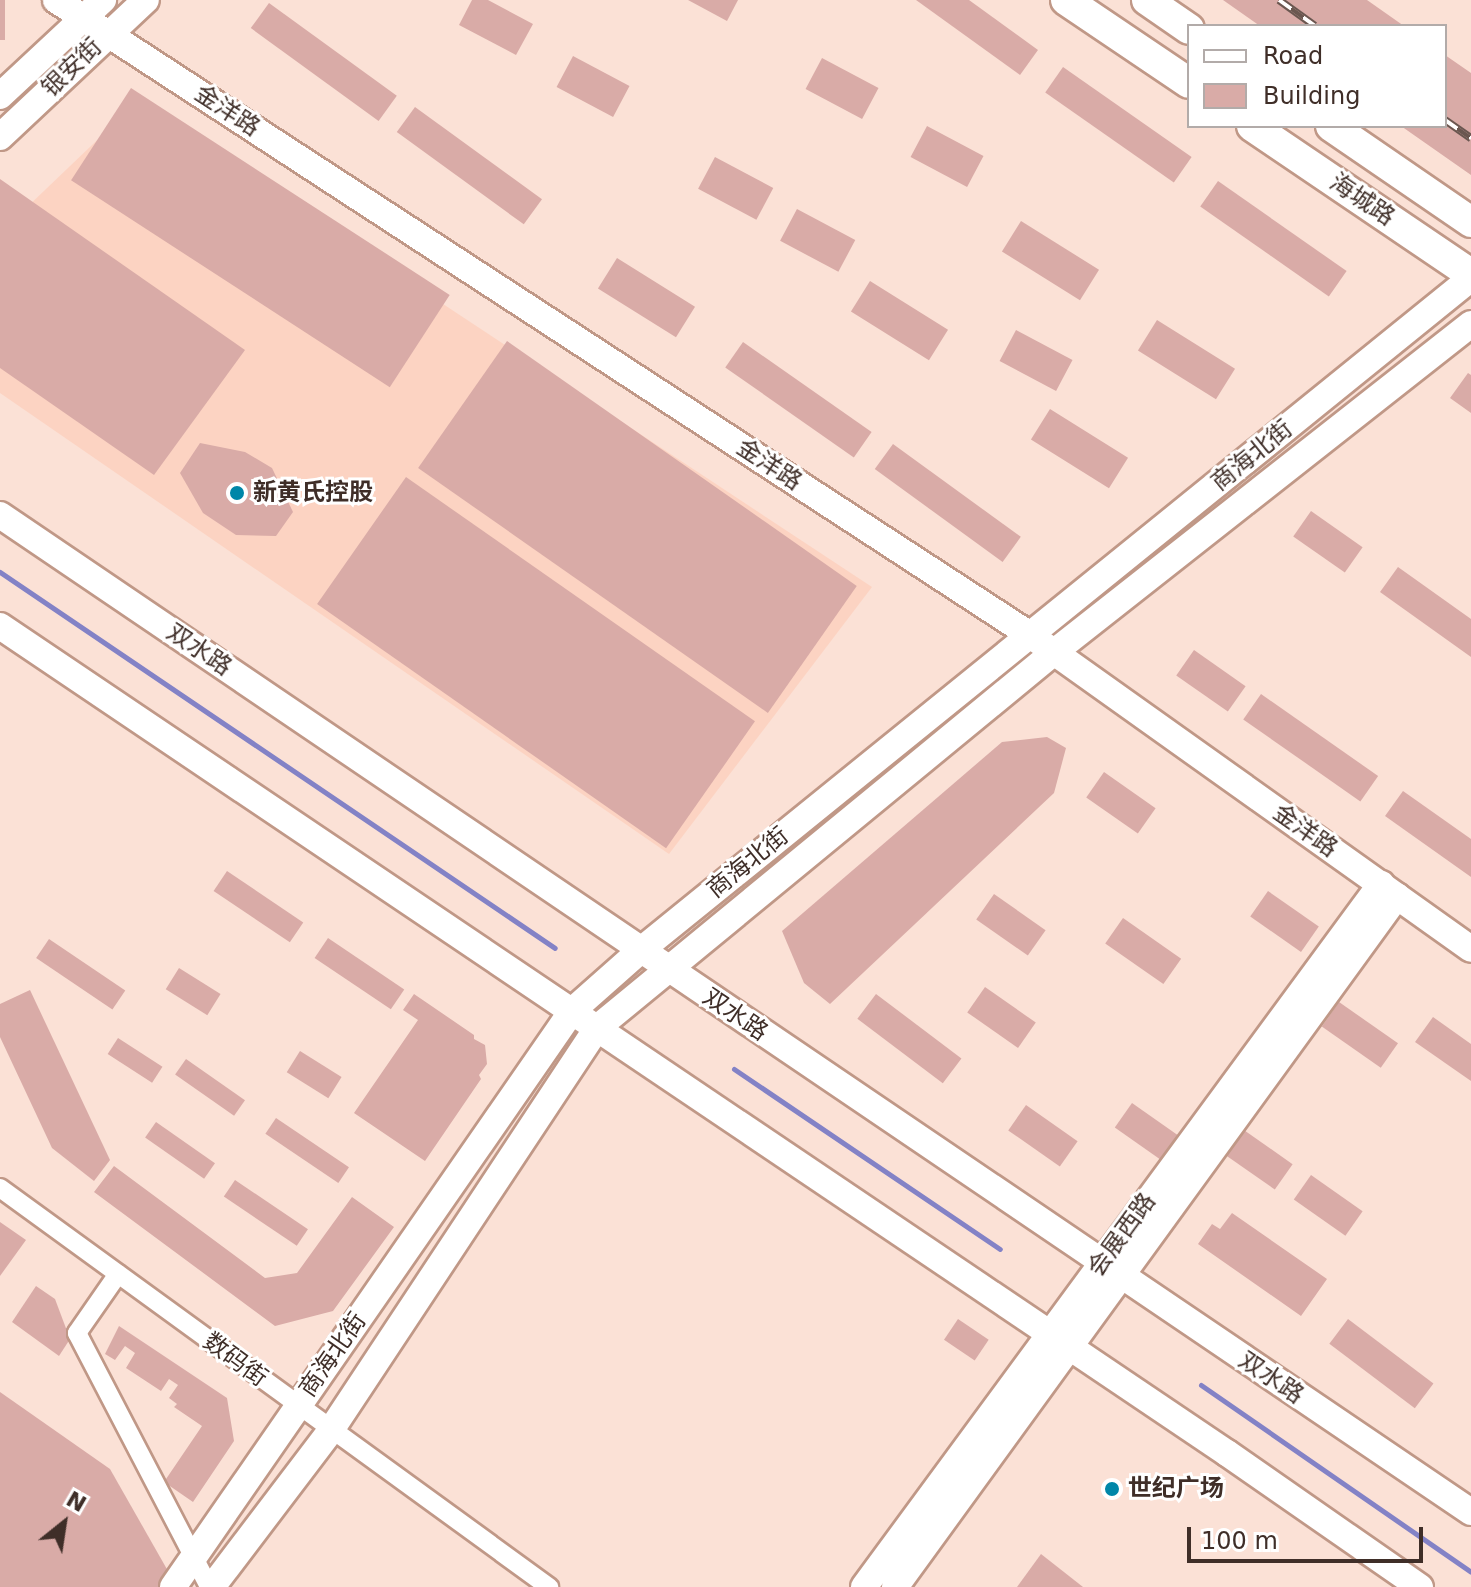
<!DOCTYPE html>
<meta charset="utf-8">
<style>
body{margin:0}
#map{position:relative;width:1471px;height:1587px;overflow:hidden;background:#fbe1d6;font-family:"DejaVu Sans","Noto Sans SC",sans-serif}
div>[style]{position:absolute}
.built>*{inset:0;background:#fcd3c2}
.stream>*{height:5px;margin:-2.5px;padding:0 2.5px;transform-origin:2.5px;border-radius:2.5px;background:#8382c6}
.building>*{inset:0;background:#d9aba7;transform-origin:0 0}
.roads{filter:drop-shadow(2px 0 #c09887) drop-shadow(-2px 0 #c09887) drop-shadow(0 2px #c09887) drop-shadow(0 -2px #c09887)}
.street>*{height:18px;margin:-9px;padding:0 9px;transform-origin:9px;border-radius:9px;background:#fff}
.secondary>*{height:26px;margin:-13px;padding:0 13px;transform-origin:13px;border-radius:13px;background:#fff}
.primary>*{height:30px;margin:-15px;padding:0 15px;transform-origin:15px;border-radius:15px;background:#fff}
.rail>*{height:8px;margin-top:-4px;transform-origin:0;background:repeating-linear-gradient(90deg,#fff 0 15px,#6a5750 0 30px);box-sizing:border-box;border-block:2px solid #6a5750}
.dots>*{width:22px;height:22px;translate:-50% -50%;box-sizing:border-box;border:4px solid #fff;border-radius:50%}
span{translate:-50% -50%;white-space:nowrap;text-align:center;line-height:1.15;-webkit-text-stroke:6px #fff;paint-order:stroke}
.street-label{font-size:24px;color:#3f2e28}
.poi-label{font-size:24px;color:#3f2e28;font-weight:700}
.left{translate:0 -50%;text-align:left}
.legend{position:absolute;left:1187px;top:24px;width:260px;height:104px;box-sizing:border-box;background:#fff;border:2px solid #b2aba9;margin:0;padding:10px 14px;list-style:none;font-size:24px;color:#3f2e28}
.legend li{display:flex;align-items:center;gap:16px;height:40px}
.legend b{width:40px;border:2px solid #b2aba9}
.north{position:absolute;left:24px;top:1483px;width:80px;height:80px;-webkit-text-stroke:6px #fff;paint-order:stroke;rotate:30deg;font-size:22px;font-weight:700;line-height:32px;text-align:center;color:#3f2e28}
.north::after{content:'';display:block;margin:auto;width:28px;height:36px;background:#3f2e28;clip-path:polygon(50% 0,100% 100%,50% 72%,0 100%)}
.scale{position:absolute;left:1187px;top:1527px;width:236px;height:36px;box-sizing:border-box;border:4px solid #3f2e28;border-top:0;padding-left:10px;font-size:24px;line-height:28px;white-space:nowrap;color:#3f2e28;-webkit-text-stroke:6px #fff;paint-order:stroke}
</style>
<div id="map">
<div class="built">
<i style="clip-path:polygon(137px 102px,872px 587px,669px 854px,0 393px,0 233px)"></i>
</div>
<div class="stream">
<i style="left:0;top:572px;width:670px;rotate:34.12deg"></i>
<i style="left:734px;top:1069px;width:321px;rotate:34.1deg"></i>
<i style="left:1201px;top:1385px;width:328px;rotate:34.7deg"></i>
</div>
<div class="building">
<i style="left:0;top:0;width:5px;height:40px"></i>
<i style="clip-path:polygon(472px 0,488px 0,533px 24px,516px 55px,459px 25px)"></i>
<i style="clip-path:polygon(688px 0,738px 0,727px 21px)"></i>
<i style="clip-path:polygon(916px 0,969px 0,1038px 50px,1020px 75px)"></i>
<i style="clip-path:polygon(1223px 0,1367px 0,1404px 26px,1260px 26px)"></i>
<i style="left:269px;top:3px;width:158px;height:31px;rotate:36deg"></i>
<i style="clip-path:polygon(1445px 55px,1471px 73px,1471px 175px,1401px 126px,1445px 126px)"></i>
<i style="left:573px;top:56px;width:64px;height:35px;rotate:28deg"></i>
<i style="left:822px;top:58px;width:64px;height:35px;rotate:28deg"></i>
<i style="left:1063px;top:67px;width:157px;height:31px;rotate:35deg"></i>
<i style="left:131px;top:88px;width:380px;height:110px;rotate:33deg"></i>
<i style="left:415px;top:107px;width:157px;height:31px;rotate:36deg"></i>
<i style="left:927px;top:126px;width:64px;height:35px;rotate:28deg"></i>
<i style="left:715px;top:157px;width:66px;height:36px;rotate:28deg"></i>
<i style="clip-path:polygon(0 179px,245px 350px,154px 475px,0 368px)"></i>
<i style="left:1218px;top:181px;width:157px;height:31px;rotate:35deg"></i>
<i style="left:797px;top:209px;width:66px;height:36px;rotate:28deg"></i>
<i style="left:1021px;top:221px;width:92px;height:36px;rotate:32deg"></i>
<i style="left:617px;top:258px;width:92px;height:36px;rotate:32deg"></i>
<i style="left:870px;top:281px;width:92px;height:36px;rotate:32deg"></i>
<i style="left:1157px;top:320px;width:92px;height:36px;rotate:32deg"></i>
<i style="left:1016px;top:330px;width:64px;height:35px;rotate:28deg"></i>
<i style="left:507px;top:341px;width:427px;height:155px;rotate:35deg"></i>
<i style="left:743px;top:342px;width:157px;height:31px;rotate:35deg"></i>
<i style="clip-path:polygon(1468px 373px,1471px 375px,1471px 413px,1450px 398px)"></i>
<i style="left:1050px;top:409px;width:92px;height:36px;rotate:32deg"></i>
<i style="clip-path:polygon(200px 443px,245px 452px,272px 468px,293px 512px,276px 536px,236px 535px,203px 513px,180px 473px)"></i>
<i style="left:893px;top:444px;width:158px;height:31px;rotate:36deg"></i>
<i style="left:406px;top:477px;width:426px;height:155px;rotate:35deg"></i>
<i style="left:1311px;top:511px;width:63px;height:31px;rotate:35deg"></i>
<i style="clip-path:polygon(1398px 567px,1471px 619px,1471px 657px,1380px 592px)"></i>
<i style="left:1194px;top:650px;width:63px;height:31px;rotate:35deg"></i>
<i style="left:1261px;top:694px;width:143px;height:31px;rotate:35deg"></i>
<i style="clip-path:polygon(1047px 737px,1066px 748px,1054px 793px,830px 1004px,804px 983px,782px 931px,1002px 742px)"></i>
<i style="left:1104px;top:772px;width:63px;height:31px;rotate:35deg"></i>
<i style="clip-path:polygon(1403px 791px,1471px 839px,1471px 877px,1385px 816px)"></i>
<i style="left:227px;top:871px;width:92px;height:24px;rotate:34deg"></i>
<i style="left:1268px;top:891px;width:62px;height:31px;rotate:35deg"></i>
<i style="left:994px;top:894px;width:63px;height:31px;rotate:35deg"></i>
<i style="left:1123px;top:918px;width:71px;height:31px;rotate:35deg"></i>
<i style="left:328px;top:938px;width:92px;height:24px;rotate:34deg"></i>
<i style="left:49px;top:939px;width:92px;height:23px;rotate:34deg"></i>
<i style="left:179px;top:968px;width:49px;height:25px;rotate:32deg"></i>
<i style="left:985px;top:987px;width:62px;height:31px;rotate:35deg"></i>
<i style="clip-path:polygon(30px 990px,110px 1160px,94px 1181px,52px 1148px,0 1037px,0 1004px)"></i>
<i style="clip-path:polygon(414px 994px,474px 1035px,474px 1039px,485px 1045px,487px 1064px,479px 1075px,481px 1079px,425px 1161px,354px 1113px,418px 1020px,403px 1010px)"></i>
<i style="left:876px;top:994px;width:107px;height:31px;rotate:37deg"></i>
<i style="left:1339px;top:1002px;width:72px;height:30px;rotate:35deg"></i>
<i style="clip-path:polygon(1433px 1017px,1471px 1044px,1471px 1081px,1415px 1042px)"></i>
<i style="left:118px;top:1038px;width:53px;height:19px;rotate:33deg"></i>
<i style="left:300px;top:1051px;width:49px;height:25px;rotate:32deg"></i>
<i style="left:186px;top:1059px;width:72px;height:19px;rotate:35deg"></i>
<i style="left:1132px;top:1103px;width:63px;height:30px;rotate:35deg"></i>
<i style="left:1026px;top:1105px;width:63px;height:31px;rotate:35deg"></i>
<i style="left:276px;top:1118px;width:88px;height:19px;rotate:34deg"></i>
<i style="left:156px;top:1122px;width:72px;height:19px;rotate:35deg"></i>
<i style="left:1241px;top:1128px;width:63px;height:31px;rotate:35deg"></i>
<i style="clip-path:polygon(114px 1166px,265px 1278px,297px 1273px,352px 1197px,394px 1227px,333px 1311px,275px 1326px,94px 1192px)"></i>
<i style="left:1311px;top:1175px;width:63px;height:30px;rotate:35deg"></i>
<i style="left:235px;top:1180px;width:88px;height:20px;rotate:34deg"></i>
<i style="clip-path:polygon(1232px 1213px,1327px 1279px,1301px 1316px,1198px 1244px,1212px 1224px,1220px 1229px)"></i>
<i style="clip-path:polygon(0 1222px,26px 1240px,0 1276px)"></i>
<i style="clip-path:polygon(36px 1286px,55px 1299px,70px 1339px,59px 1356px,12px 1322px)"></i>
<i style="left:958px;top:1319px;width:37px;height:25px;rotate:34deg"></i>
<i style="left:1348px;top:1319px;width:107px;height:31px;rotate:37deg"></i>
<i style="clip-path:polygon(119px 1326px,227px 1398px,234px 1441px,193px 1502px,164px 1482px,202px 1426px,174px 1407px,177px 1404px,169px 1398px,178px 1385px,169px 1379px,161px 1391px,126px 1368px,135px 1353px,125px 1346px,115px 1360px,105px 1354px)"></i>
<i style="clip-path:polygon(0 1392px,110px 1469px,168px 1571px,158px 1587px,0 1587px)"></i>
<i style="clip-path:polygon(1041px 1554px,1083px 1587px,1017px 1587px)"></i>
</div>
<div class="roads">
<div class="street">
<i style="left:0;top:1188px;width:679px;rotate:36.01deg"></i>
<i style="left:118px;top:1274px;width:72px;rotate:124.8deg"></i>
<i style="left:77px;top:1333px;width:286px;rotate:62.5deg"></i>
</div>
<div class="secondary">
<i style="left:56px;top:0;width:1163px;rotate:33.1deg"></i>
<i style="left:1030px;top:635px;width:541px;rotate:35.45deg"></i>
<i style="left:0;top:96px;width:141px;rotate:-43deg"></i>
<i style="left:0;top:137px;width:200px;rotate:-43.2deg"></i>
<i style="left:0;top:515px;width:1777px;rotate:34.13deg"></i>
<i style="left:0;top:626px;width:1480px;rotate:33.98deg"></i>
<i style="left:1227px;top:1453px;width:235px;rotate:34.8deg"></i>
<i style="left:173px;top:1587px;width:701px;rotate:-55.29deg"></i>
<i style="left:572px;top:1011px;width:92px;rotate:-41.5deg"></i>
<i style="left:641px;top:950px;width:1068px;rotate:-38.99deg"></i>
<i style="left:212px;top:1587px;width:197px;rotate:-52.8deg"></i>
<i style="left:331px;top:1430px;width:482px;rotate:-56.5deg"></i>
<i style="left:597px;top:1028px;width:590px;rotate:-39.43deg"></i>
<i style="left:1053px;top:653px;width:532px;rotate:-38.21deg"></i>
<i style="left:864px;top:1587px;width:873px;rotate:-53.67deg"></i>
<i style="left:895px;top:1587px;width:854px;rotate:-54deg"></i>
</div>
<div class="primary">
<i style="left:1066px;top:0;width:148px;rotate:34deg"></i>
<i style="left:1147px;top:0;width:51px;rotate:34.6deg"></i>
<i style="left:1252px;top:126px;width:264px;rotate:34.1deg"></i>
<i style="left:1331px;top:126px;width:170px;rotate:34.4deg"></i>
</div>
</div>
<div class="rail">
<i style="left:1279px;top:0;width:44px;rotate:35.8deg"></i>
<i style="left:1445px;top:120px;width:32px;rotate:35deg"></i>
</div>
<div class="dots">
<i style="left:237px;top:493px;background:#0086a8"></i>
<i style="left:1112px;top:1489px;background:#0086a8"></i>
</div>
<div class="street-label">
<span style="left:72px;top:68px;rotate:-44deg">银安街</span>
<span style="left:227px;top:111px;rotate:33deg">金洋路</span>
<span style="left:1362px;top:200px;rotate:34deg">海城路</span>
<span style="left:1252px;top:456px;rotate:-39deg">商海北街</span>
<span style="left:769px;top:465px;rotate:33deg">金洋路</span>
<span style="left:199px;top:650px;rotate:34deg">双水路</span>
<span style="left:1305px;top:831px;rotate:35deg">金洋路</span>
<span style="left:748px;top:863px;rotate:-39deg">商海北街</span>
<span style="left:735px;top:1015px;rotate:34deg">双水路</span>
<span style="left:1122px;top:1235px;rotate:-54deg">会展西路</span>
<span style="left:333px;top:1355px;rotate:-55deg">商海北街</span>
<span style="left:235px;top:1360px;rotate:36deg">数码街</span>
<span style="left:1271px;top:1378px;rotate:34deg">双水路</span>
</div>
<div class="poi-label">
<span class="left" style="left:253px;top:493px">新黄氏控股</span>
<span class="left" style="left:1128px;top:1489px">世纪广场</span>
</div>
<ul class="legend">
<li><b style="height:10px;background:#fff"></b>Road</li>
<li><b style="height:22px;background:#d9aba7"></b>Building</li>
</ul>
<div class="north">N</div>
<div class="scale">100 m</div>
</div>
